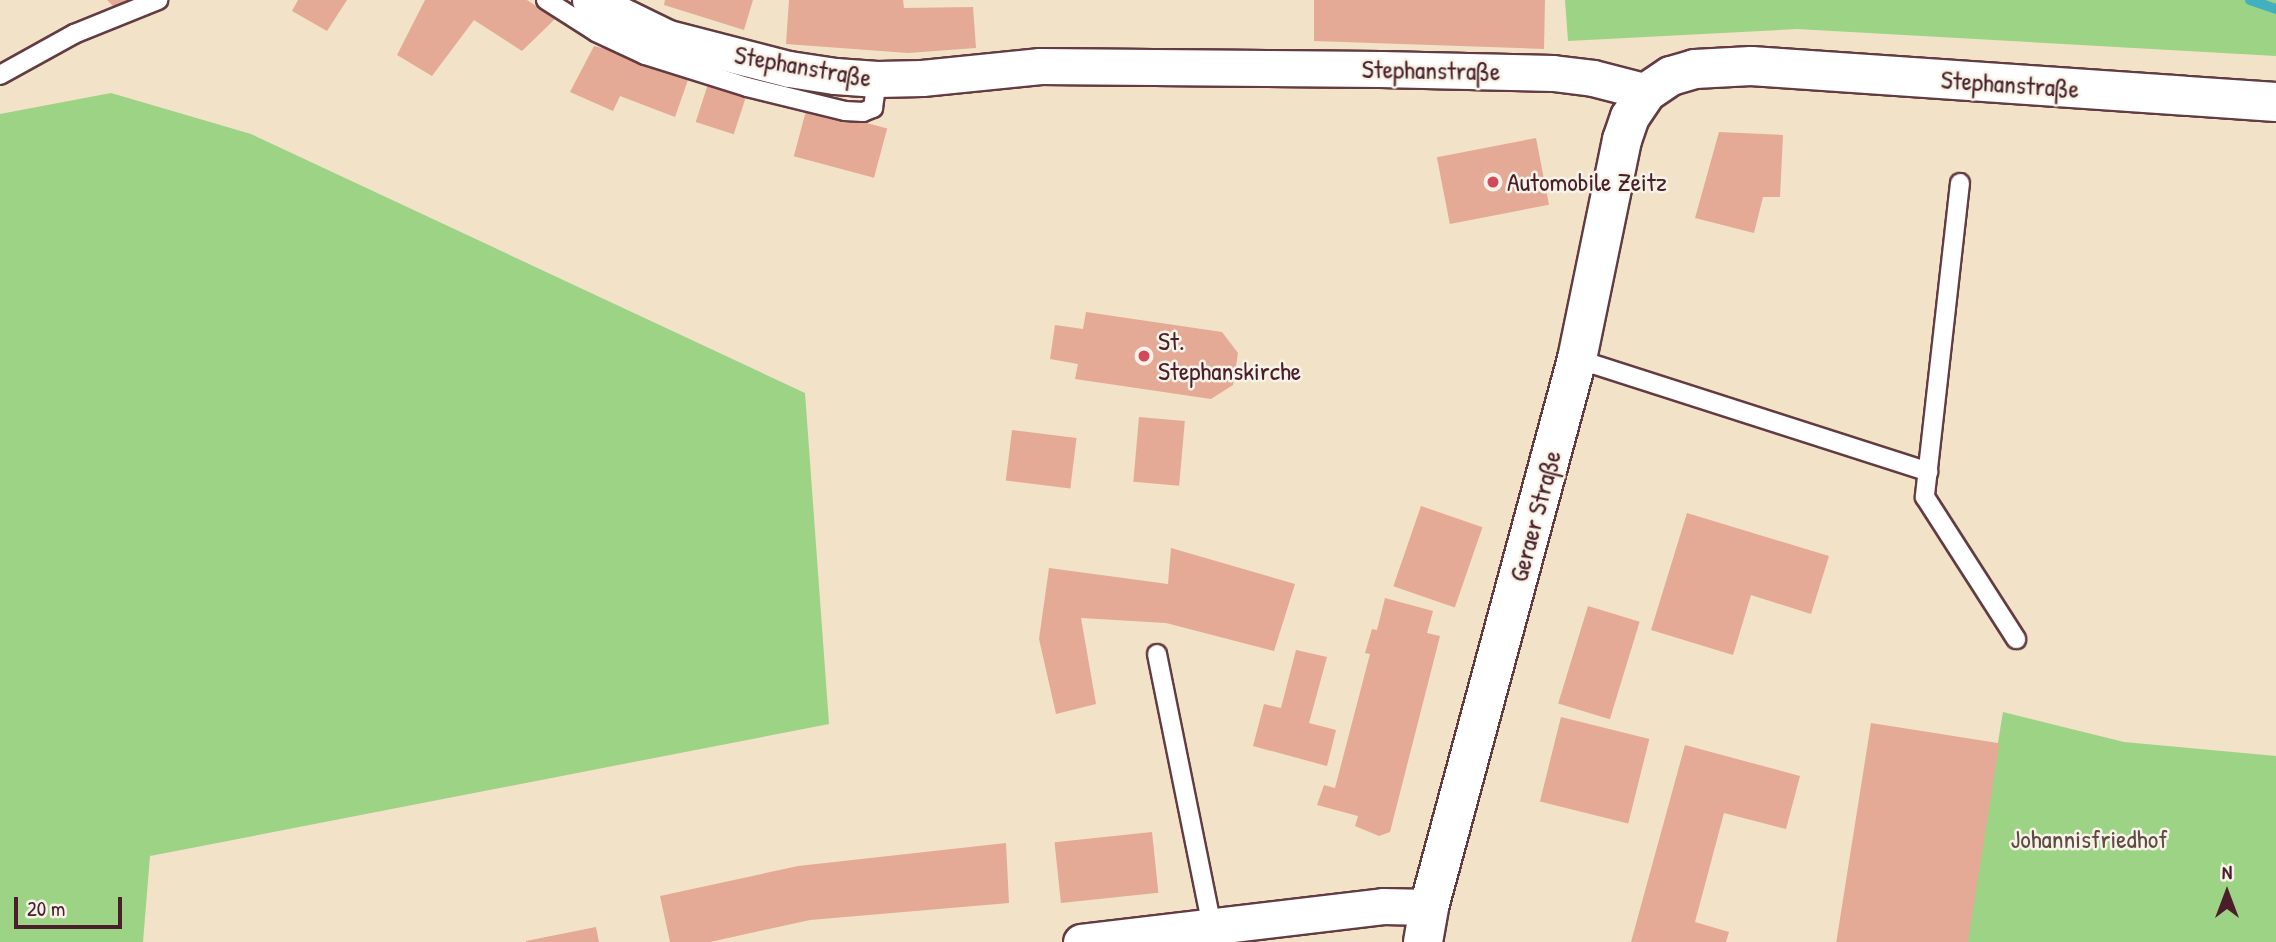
<!DOCTYPE html>
<meta charset="utf-8">
<style>
body{margin:0}
#map{position:relative;width:2276px;height:942px;overflow:hidden;background:#f2e2c7;font-family:"Patrick Hand",sans-serif}
div>[style]{position:absolute}
.green>*{inset:0;background:#9cd385}
.stream>*{height:10px;margin:-5px;padding:0 5px;transform-origin:5px;border-radius:5px;background:#42b0bf}
.building>*{inset:0;background:#e4aa96;transform-origin:0 0}
.roads{filter:drop-shadow(2px 0 #633c42) drop-shadow(-2px 0 #633c42) drop-shadow(0 2px #633c42) drop-shadow(0 -2px #633c42)}
.service>*{height:18px;margin:-9px;padding:0 9px;transform-origin:9px;border-radius:9px;background:#fff}
.minor>*{height:35px;margin:-17.5px;padding:0 17.5px;transform-origin:17.5px;border-radius:17.5px;background:#fff}
.tertiary>*{height:38px;margin:-19px;padding:0 19px;transform-origin:19px;border-radius:19px;background:#fff}
.dots>*{width:19px;height:19px;translate:-50% -50%;box-sizing:border-box;border:4px solid #f7f3e8;border-radius:50%}
span{translate:-50% -50%;white-space:nowrap;text-align:center;line-height:1.15;-webkit-text-stroke:5px #f7f3e8;paint-order:stroke}
.street-label{font-size:26px;color:#4a1f2b}
.poi-label{font-size:26px;color:#4a1f2b}
.left{translate:0 -50%;text-align:left}
.park-label{font-size:26px;color:#5e4c42}
.north{position:absolute;left:2192px;top:858px;width:70px;height:70px;-webkit-text-stroke:5px #f7f3e8;paint-order:stroke;rotate:0deg;font-size:19px;font-weight:700;line-height:28px;text-align:center;color:#4a1f2b}
.north::after{content:'';display:block;margin:auto;width:24px;height:32px;background:#4a1f2b;clip-path:polygon(50% 0,100% 100%,50% 72%,0 100%)}
.scale{position:absolute;left:14px;top:897px;width:108px;height:32px;box-sizing:border-box;border:4px solid #4a1f2b;border-top:0;padding-left:9px;font-size:21px;line-height:24px;white-space:nowrap;color:#4a1f2b;-webkit-text-stroke:5px #f7f3e8;paint-order:stroke}
</style>
<div id="map">
<div class="green">
<i style="clip-path:polygon(1565px 0,2276px 0,2276px 56px,1797px 29px,1568px 41px)"></i>
<i style="clip-path:polygon(111px 93px,251px 134px,805px 393px,829px 724px,150px 856px,143px 942px,0 942px,0 114px)"></i>
<i style="clip-path:polygon(2003px 712px,2124px 742px,2276px 756px,2276px 942px,1965px 942px)"></i>
</div>
<div class="stream">
<i style="left:2250px;top:0;width:28px;rotate:19deg"></i>
</div>
<div class="building">
<i style="clip-path:polygon(107px 0,130px 0,118px 11px)"></i>
<i style="clip-path:polygon(298px 0,347px 0,327px 31px,292px 11px)"></i>
<i style="clip-path:polygon(425px 0,527px 0,555px 19px,522px 51px,474px 20px,432px 76px,397px 55px)"></i>
<i style="clip-path:polygon(665px 0,753px 0,744px 30px,664px 5px)"></i>
<i style="clip-path:polygon(789px 0,903px 0,904px 8px,973px 7px,976px 48px,908px 53px,786px 44px)"></i>
<i style="clip-path:polygon(1314px 0,1545px 0,1544px 49px,1314px 41px)"></i>
<i style="clip-path:polygon(594px 46px,635px 56px,689px 77px,675px 117px,620px 96px,613px 111px,570px 92px)"></i>
<i style="left:709px;top:81px;width:40px;height:43px;rotate:18deg"></i>
<i style="left:807px;top:107px;width:83px;height:51px;rotate:15deg"></i>
<i style="clip-path:polygon(1719px 132px,1783px 135px,1780px 197px,1763px 197px,1754px 233px,1695px 218px)"></i>
<i style="left:1536px;top:138px;width:68px;height:101px;rotate:79deg"></i>
<i style="clip-path:polygon(1086px 312px,1222px 332px,1238px 353px,1233px 385px,1211px 399px,1075px 379px,1078px 364px,1050px 359px,1055px 325px,1083px 329px)"></i>
<i style="left:1139px;top:417px;width:46px;height:65px;rotate:5deg"></i>
<i style="left:1012px;top:430px;width:65px;height:51px;rotate:7deg"></i>
<i style="left:1421px;top:506px;width:65px;height:85px;rotate:19deg"></i>
<i style="clip-path:polygon(1687px 513px,1829px 556px,1811px 614px,1751px 595px,1733px 655px,1651px 630px)"></i>
<i style="clip-path:polygon(1171px 548px,1295px 584px,1274px 651px,1166px 623px,1081px 618px,1096px 704px,1056px 714px,1039px 639px,1049px 568px,1168px 584px)"></i>
<i style="clip-path:polygon(1385px 598px,1433px 611px,1427px 633px,1440px 636px,1390px 832px,1379px 836px,1355px 826px,1358px 816px,1317px 805px,1324px 785px,1335px 788px,1370px 654px,1365px 653px,1372px 629px,1377px 630px)"></i>
<i style="left:1588px;top:606px;width:54px;height:102px;rotate:17deg"></i>
<i style="clip-path:polygon(1296px 650px,1327px 657px,1309px 723px,1336px 730px,1327px 766px,1253px 746px,1264px 704px,1281px 708px)"></i>
<i style="left:1561px;top:717px;width:91px;height:87px;rotate:14deg"></i>
<i style="left:1871px;top:723px;width:130px;height:222px;rotate:9deg"></i>
<i style="clip-path:polygon(1685px 745px,1800px 776px,1786px 829px,1724px 813px,1695px 922px,1729px 932px,1726px 942px,1631px 942px)"></i>
<i style="left:1152px;top:832px;width:61px;height:98px;rotate:84deg"></i>
<i style="clip-path:polygon(1006px 843px,1009px 903px,810px 920px,710px 942px,670px 942px,660px 896px,798px 866px)"></i>
<i style="clip-path:polygon(596px 927px,599px 942px,526px 942px,526px 941px)"></i>
</div>
<div class="roads">
<div class="service">
<i style="left:546px;top:0;width:59px;rotate:32.6deg"></i>
<i style="left:596px;top:32px;width:54px;rotate:25.1deg"></i>
<i style="left:645px;top:55px;width:107px;rotate:17.4deg"></i>
<i style="left:747px;top:87px;width:101px;rotate:13.8deg"></i>
<i style="left:845px;top:111px;width:18px;rotate:3deg"></i>
<i style="left:863px;top:112px;width:11px;rotate:-22deg"></i>
<i style="left:873px;top:108px;width:29px;rotate:-82deg"></i>
<i style="left:0;top:75px;width:85px;rotate:-29deg"></i>
<i style="left:74px;top:34px;width:91px;rotate:-22deg"></i>
<i style="left:1960px;top:183px;width:316px;rotate:96.4deg"></i>
<i style="left:1925px;top:497px;width:169px;rotate:57.3deg"></i>
<i style="left:1577px;top:359px;width:369px;rotate:17.8deg"></i>
<i style="left:1157px;top:654px;width:278px;rotate:78.6deg"></i>
</div>
<div class="minor">
<i style="left:590px;top:0;width:87px;rotate:26deg"></i>
<i style="left:668px;top:38px;width:125px;rotate:14.4deg"></i>
<i style="left:789px;top:69px;width:47px;rotate:8.7deg"></i>
<i style="left:835px;top:76px;width:42px;rotate:4.1deg"></i>
<i style="left:877px;top:79px;width:45px;rotate:-1.3deg"></i>
<i style="left:922px;top:78px;width:119px;rotate:-5.8deg"></i>
<i style="left:1040px;top:66px;width:340px;rotate:0.5deg"></i>
<i style="left:1380px;top:69px;width:173px;rotate:1.3deg"></i>
<i style="left:1553px;top:73px;width:40px;rotate:7.1deg"></i>
<i style="left:1593px;top:78px;width:56px;rotate:14.5deg"></i>
<i style="left:1081px;top:942px;width:304px;rotate:-6.8deg"></i>
<i style="left:1383px;top:906px;width:46px;rotate:1.2deg"></i>
</div>
<div class="tertiary">
<i style="left:1423px;top:942px;width:36px;rotate:-80deg"></i>
<i style="left:1429px;top:907px;width:568px;rotate:-74.89deg"></i>
<i style="left:1577px;top:359px;width:224px;rotate:-78.4deg"></i>
<i style="left:1622px;top:140px;width:24px;rotate:-71deg"></i>
<i style="left:1630px;top:117px;width:30px;rotate:-56deg"></i>
<i style="left:1647px;top:92px;width:29px;rotate:-34deg"></i>
<i style="left:1671px;top:76px;width:25px;rotate:-16deg"></i>
<i style="left:1695px;top:69px;width:56px;rotate:-3.1deg"></i>
<i style="left:1751px;top:66px;width:526px;rotate:3.92deg"></i>
</div>
</div>
<div class="dots">
<i style="left:1493px;top:182px;background:#d1495b"></i>
<i style="left:1144px;top:356px;background:#d1495b"></i>
</div>
<div class="street-label">
<span style="left:803px;top:66px;rotate:10deg">Stephanstraße</span>
<span style="left:1431px;top:70px;rotate:1deg">Stephanstraße</span>
<span style="left:2010px;top:84px;rotate:4deg">Stephanstraße</span>
<span style="left:1535px;top:516px;rotate:-75deg">Geraer Straße</span>
</div>
<div class="poi-label">
<span class="left" style="left:1507px;top:182px">Automobile Zeitz</span>
<span class="left" style="left:1158px;top:356px">St.<br>Stephanskirche</span>
</div>
<div class="park-label">
<span style="left:2089px;top:839px">Johannisfriedhof</span>
</div>
<div class="north">N</div>
<div class="scale">20 m</div>
</div>
